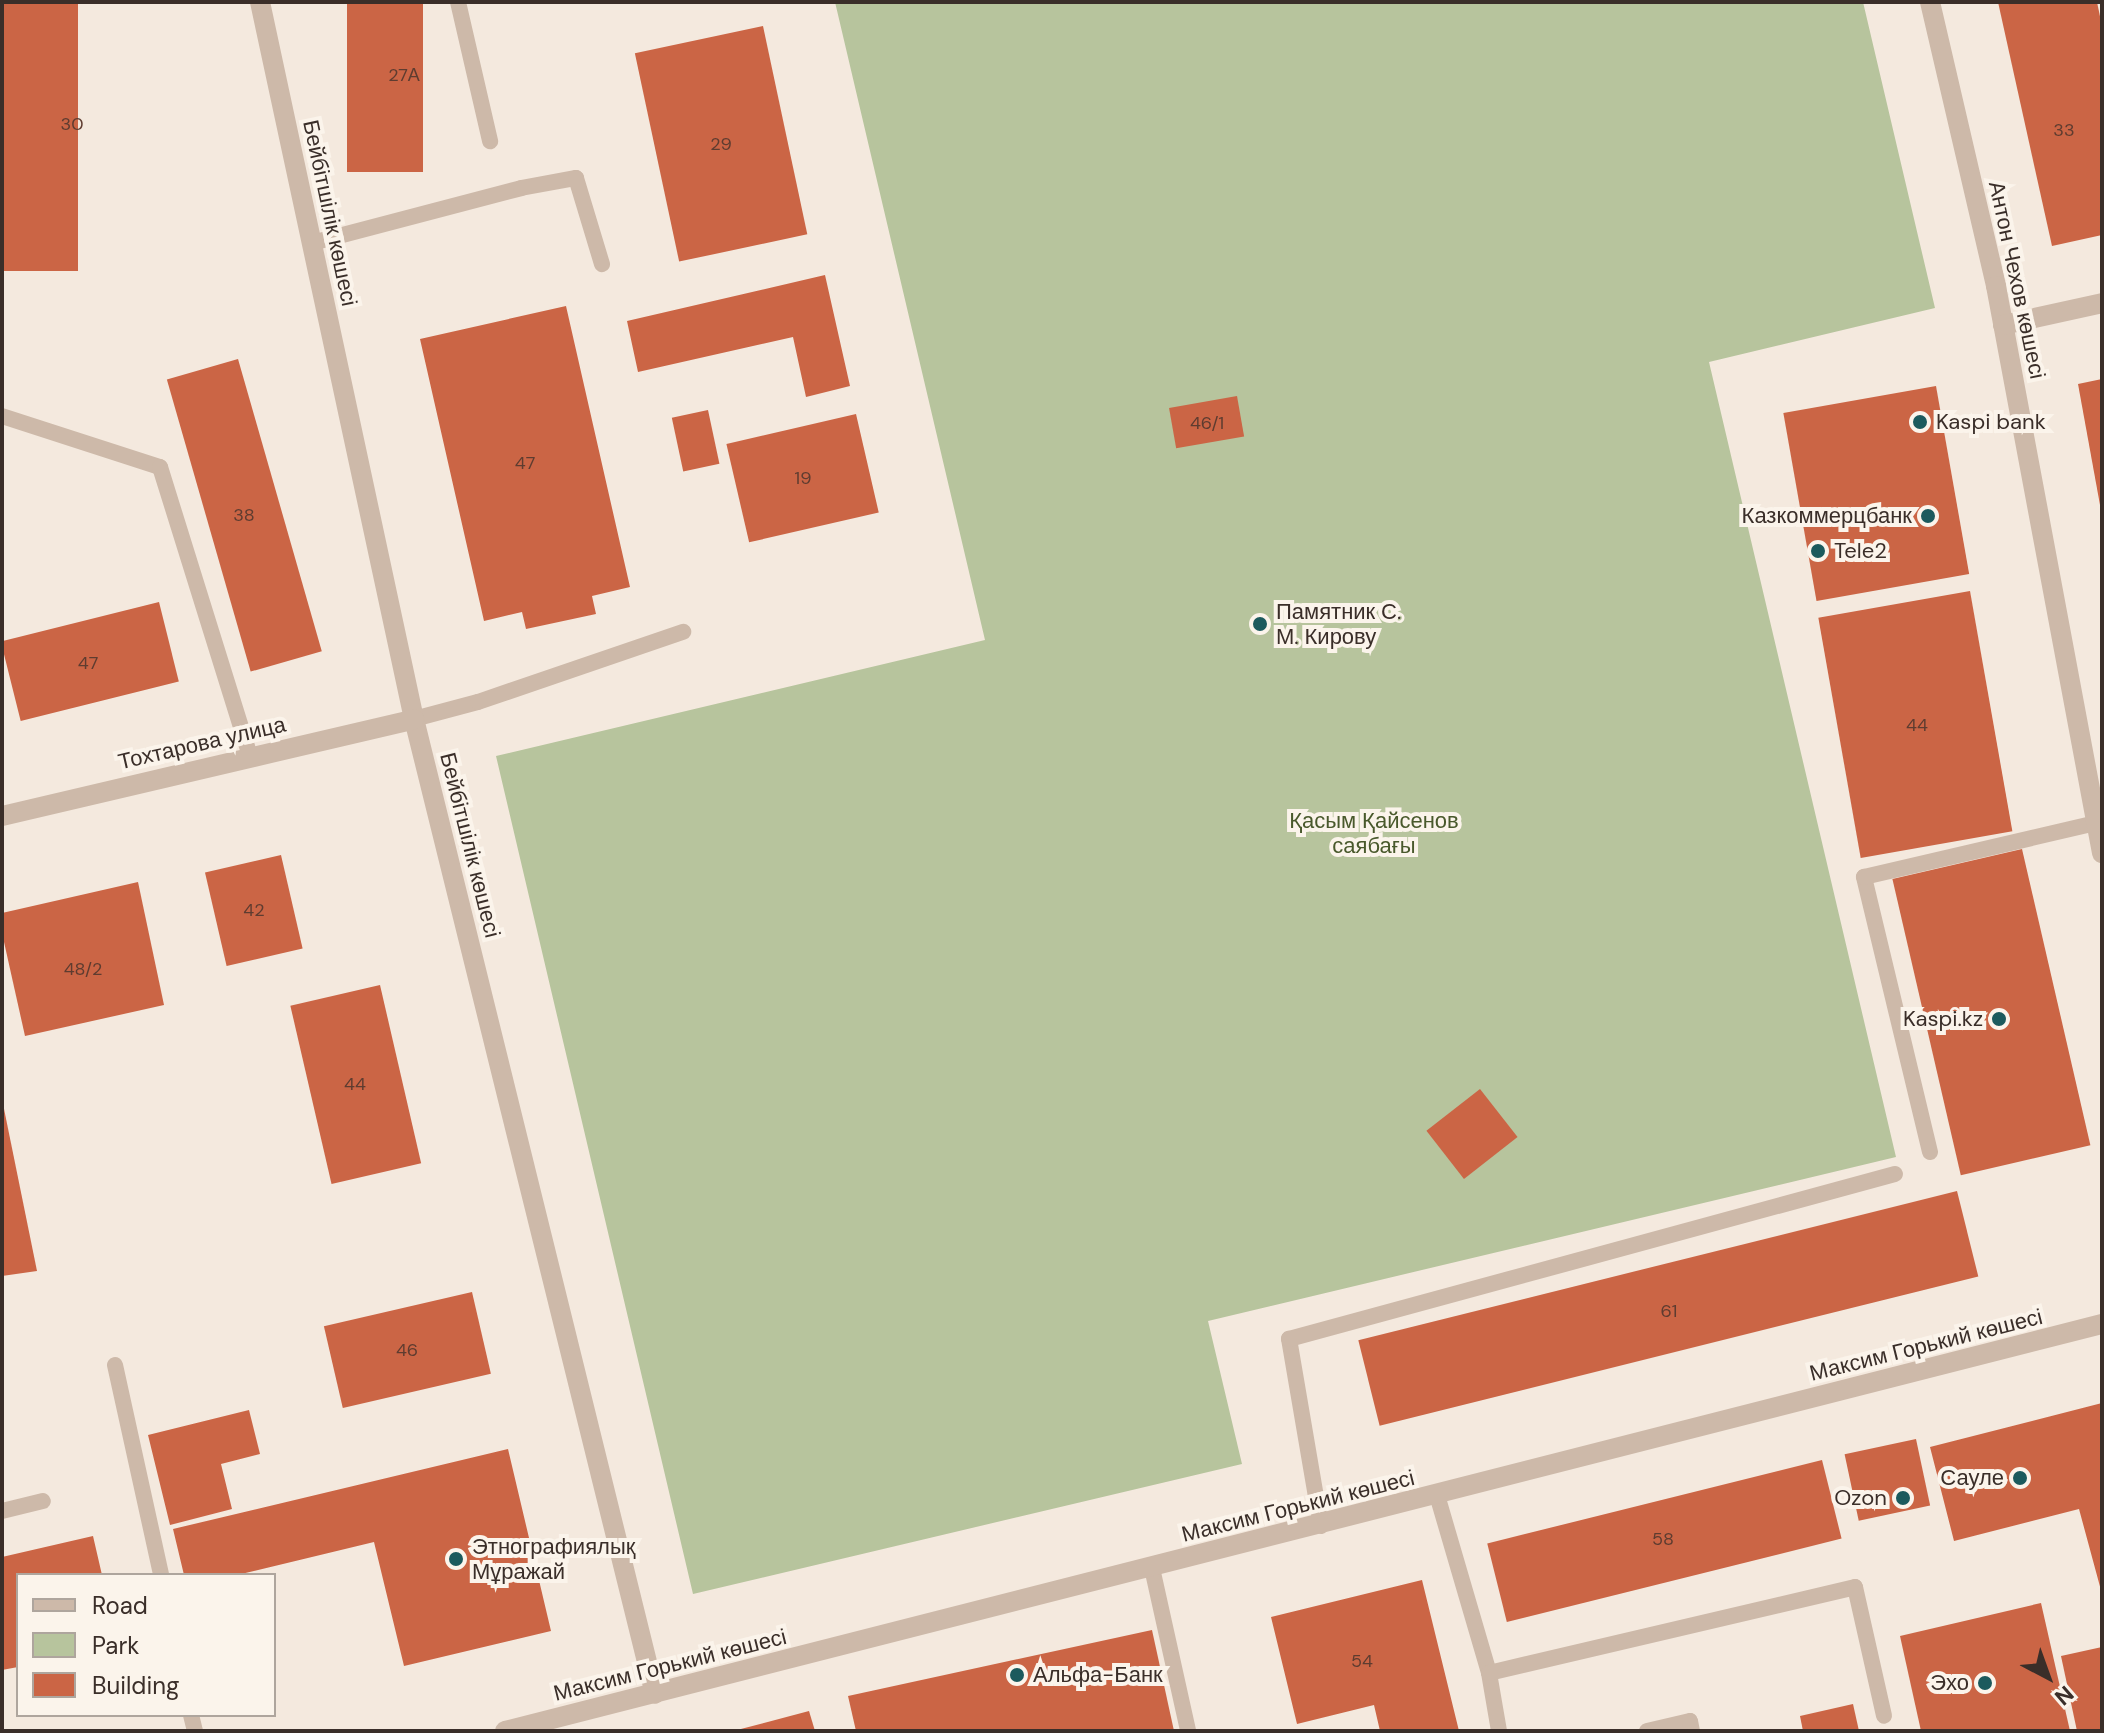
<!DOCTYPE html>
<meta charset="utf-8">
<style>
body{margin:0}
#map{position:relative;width:2104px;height:1733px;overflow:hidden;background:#f4e9de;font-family:"DM Sans",sans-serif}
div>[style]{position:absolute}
.green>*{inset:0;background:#b7c49d}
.building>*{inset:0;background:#cb6545;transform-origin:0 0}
.service>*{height:16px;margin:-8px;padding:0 8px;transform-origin:8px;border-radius:8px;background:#cdb9a9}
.minor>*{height:20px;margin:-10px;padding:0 10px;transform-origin:10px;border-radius:10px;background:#cdb9a9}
.dots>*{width:22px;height:22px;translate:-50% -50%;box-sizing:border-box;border:4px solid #fbf4eb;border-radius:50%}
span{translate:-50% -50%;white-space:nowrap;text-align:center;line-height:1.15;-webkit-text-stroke:8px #fbf4eb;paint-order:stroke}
.number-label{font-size:18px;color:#5e3c30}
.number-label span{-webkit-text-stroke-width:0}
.street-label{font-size:22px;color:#3a2e29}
.poi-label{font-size:22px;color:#3a2e29}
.left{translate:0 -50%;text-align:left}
.right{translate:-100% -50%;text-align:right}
.park-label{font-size:22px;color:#49592c}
.frame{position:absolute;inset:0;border:4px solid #3a2e29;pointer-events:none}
.legend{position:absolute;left:16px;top:1573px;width:260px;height:144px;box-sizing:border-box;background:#fbf4eb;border:2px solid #aea59d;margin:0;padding:10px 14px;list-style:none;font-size:24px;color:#3a2e29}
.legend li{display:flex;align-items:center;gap:16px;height:40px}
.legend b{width:40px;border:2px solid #aea59d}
.north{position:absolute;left:2008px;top:1637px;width:80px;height:80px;-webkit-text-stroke:6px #fbf4eb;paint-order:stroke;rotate:139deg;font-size:22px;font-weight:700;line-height:32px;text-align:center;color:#3a2e29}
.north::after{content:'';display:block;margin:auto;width:28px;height:36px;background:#3a2e29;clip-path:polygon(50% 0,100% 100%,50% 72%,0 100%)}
</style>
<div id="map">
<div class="green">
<i style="clip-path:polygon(835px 2px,1863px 2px,1935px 308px,1709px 362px,1896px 1157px,1208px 1321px,1242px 1464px,693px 1594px,496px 756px,985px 640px)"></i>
</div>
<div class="building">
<i style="left:4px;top:2px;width:74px;height:269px"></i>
<i style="left:347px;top:2px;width:76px;height:170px"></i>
<i style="clip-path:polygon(1998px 2px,2097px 2px,2102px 26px,2102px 235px,2052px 246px)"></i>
<i style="left:763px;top:26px;width:213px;height:131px;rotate:78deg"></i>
<i style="clip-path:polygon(825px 275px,850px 386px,806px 397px,793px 337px,638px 372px,627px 321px)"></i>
<i style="clip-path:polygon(566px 306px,630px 587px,592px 596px,596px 614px,526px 629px,522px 612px,484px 621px,420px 339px)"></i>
<i style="left:238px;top:359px;width:304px;height:74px;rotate:74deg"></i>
<i style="clip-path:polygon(2102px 379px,2102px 505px,2100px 505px,2078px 384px)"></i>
<i style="left:1936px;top:386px;width:191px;height:155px;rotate:80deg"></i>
<i style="left:1237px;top:396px;width:41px;height:69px;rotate:80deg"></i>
<i style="left:708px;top:410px;width:55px;height:37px;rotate:78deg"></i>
<i style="left:856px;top:414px;width:101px;height:133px;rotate:77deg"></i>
<i style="left:1970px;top:591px;width:244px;height:154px;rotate:80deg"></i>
<i style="left:159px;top:602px;width:82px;height:163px;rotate:76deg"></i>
<i style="left:2022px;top:849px;width:304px;height:133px;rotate:77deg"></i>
<i style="left:281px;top:855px;width:96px;height:78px;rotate:77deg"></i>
<i style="clip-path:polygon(138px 882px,164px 1005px,25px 1036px,2px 933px,2px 913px)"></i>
<i style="left:380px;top:985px;width:183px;height:92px;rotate:77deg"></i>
<i style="left:1480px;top:1089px;width:61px;height:68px;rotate:52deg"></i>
<i style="clip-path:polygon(2px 1099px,37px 1271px,2px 1276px)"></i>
<i style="left:1957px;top:1191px;width:88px;height:617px;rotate:76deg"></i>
<i style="left:472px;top:1292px;width:84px;height:152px;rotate:77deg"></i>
<i style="clip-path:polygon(2102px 1403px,2102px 1594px,2079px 1509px,1954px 1541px,1930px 1447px)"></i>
<i style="clip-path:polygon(249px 1410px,260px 1454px,221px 1464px,232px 1509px,170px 1525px,148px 1435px)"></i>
<i style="left:1916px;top:1439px;width:68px;height:73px;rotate:78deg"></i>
<i style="clip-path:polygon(508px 1449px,551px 1631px,404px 1666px,374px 1542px,237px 1575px,184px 1575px,173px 1529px)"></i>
<i style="left:1822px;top:1460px;width:81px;height:345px;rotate:76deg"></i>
<i style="clip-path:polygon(93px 1536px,102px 1575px,18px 1575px,18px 1667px,2px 1670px,2px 1557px)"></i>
<i style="clip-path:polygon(1422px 1580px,1459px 1731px,1380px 1731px,1374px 1705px,1297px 1724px,1271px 1617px)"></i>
<i style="clip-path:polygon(2041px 1603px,2070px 1731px,1921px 1731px,1900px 1636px)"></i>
<i style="clip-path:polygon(1152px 1630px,1174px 1731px,856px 1731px,848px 1696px)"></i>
<i style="clip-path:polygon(2102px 1647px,2102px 1731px,2077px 1731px,2061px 1656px)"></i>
<i style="clip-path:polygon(1853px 1704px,1859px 1731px,1803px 1731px,1800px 1716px)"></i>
<i style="clip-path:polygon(809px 1711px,815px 1731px,737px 1731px,737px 1730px)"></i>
</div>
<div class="service">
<i style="left:458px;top:2px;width:143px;rotate:77deg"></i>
<i style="left:312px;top:243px;width:216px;rotate:-14.7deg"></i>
<i style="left:521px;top:188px;width:56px;rotate:-10.3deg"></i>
<i style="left:576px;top:178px;width:90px;rotate:73.2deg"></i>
<i style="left:2px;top:416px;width:166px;rotate:17.9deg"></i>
<i style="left:160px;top:467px;width:303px;rotate:72.7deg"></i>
<i style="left:414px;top:719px;width:66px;rotate:-14.9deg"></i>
<i style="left:478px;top:702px;width:217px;rotate:-18.9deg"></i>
<i style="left:1930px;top:1152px;width:283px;rotate:-103.5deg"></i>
<i style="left:1864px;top:877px;width:238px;rotate:-13.1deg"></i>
<i style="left:115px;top:1365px;width:215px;rotate:77.6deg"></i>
<i style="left:1437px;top:1495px;width:185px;rotate:73.7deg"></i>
<i style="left:1489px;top:1673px;width:59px;rotate:80.2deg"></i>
<i style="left:2px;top:1511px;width:42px;rotate:-13.7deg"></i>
<i style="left:1321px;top:1526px;width:190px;rotate:-99.7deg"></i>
<i style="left:1289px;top:1339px;width:628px;rotate:-15.23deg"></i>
<i style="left:1152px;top:1568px;width:167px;rotate:77.5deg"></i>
<i style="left:1489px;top:1673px;width:376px;rotate:-13.2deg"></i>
<i style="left:1855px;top:1587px;width:132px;rotate:77.3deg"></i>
<i style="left:191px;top:1715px;width:16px;rotate:76deg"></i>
<i style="left:1647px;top:1731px;width:44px;rotate:-13.1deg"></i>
<i style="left:1690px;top:1721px;width:10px;rotate:79deg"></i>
</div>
<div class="minor">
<i style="left:260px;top:2px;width:733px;rotate:77.88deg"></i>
<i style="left:414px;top:719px;width:1004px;rotate:76.12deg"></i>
<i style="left:1930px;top:2px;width:292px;rotate:76.9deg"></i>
<i style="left:1996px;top:286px;width:577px;rotate:79.41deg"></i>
<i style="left:2003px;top:325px;width:101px;rotate:-12.5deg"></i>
<i style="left:2px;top:816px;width:423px;rotate:-13.2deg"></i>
<i style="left:505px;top:1731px;width:1648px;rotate:-14.3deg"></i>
</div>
<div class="dots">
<i style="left:1920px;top:422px;background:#1c5a5d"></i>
<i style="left:1928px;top:516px;background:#1c5a5d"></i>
<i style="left:1818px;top:551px;background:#1c5a5d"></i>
<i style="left:1260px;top:624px;background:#1c5a5d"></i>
<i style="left:1999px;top:1019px;background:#1c5a5d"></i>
<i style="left:2020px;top:1478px;background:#1c5a5d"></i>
<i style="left:1903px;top:1498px;background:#1c5a5d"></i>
<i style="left:456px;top:1559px;background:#1c5a5d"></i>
<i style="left:1017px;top:1675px;background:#1c5a5d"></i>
<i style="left:1985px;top:1683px;background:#1c5a5d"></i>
</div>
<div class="number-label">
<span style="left:404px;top:75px">27А</span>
<span style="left:72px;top:124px">30</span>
<span style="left:2064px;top:130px">33</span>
<span style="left:721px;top:144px">29</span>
<span style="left:1207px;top:423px">46/1</span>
<span style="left:525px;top:463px">47</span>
<span style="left:803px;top:478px">19</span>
<span style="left:244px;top:515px">38</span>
<span style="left:88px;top:663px">47</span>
<span style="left:1917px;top:725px">44</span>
<span style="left:254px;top:910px">42</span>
<span style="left:83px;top:969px">48/2</span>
<span style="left:355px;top:1084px">44</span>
<span style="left:1669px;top:1311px">61</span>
<span style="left:407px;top:1350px">46</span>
<span style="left:1663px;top:1539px">58</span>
<span style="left:1362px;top:1661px">54</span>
</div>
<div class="street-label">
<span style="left:330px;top:213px;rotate:78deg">Бейбітшілік көшесі</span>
<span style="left:2017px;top:280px;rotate:78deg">Антон Чехов көшесі</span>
<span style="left:202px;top:743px;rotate:-13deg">Тохтарова улица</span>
<span style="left:470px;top:845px;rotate:76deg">Бейбітшілік көшесі</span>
<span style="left:1926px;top:1345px;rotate:-14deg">Максим Горький көшесі</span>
<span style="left:1298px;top:1506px;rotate:-14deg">Максим Горький көшесі</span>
<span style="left:670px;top:1665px;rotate:-14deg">Максим Горький көшесі</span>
</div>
<div class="poi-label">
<span class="left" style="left:1936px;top:422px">Kaspi bank</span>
<span class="right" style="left:1912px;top:516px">Казкоммерцбанк</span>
<span class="left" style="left:1834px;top:551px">Tele2</span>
<span class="left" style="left:1276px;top:624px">Памятник С.<br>М. Кирову</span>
<span class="right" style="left:1983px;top:1019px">Kaspi.kz</span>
<span class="right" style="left:2004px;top:1478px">Сауле</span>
<span class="right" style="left:1887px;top:1498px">Ozon</span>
<span class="left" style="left:472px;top:1559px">Этнографиялық<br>Мұражай</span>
<span class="left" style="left:1033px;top:1675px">Альфа-Банк</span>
<span class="right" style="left:1969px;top:1683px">Эхо</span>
</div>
<div class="park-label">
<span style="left:1374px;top:833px">Қасым Қайсенов<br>саябағы</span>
</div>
<div class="frame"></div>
<ul class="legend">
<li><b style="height:10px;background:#cdb9a9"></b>Road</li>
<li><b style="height:22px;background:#b7c49d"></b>Park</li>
<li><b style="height:22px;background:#cb6545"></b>Building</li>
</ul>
<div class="north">N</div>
</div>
